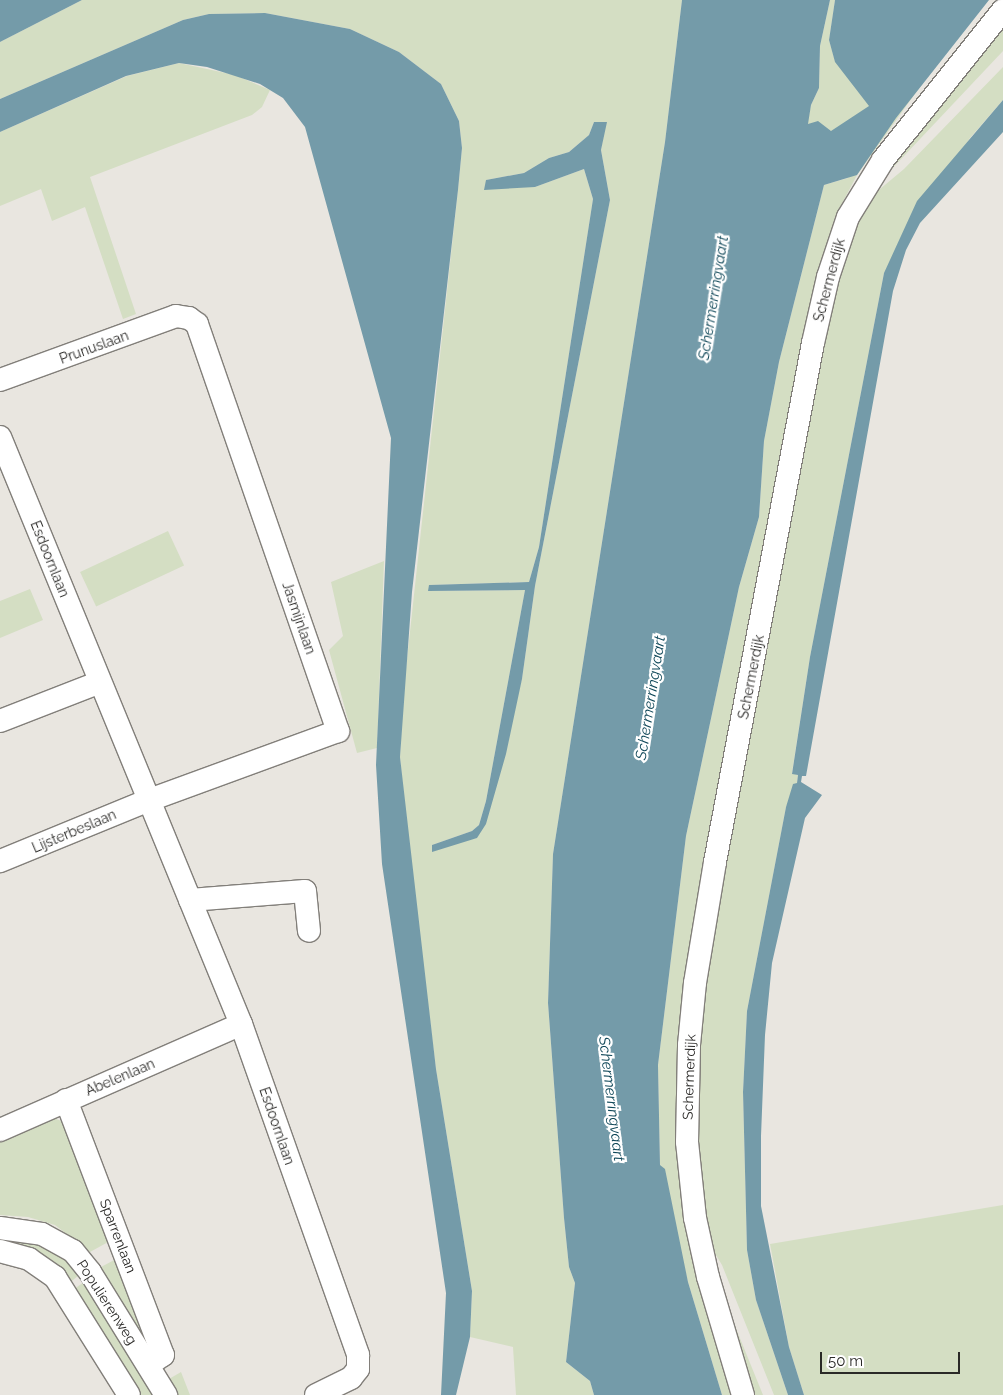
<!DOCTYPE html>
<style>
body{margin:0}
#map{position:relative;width:1003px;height:1395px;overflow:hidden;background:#e9e6e0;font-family:Raleway,sans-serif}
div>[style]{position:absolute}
.green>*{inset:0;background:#d4dec3;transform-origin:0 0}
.water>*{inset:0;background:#749ba9}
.roads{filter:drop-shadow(1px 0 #827f7a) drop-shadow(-1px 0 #827f7a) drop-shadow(0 1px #827f7a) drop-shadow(0 -1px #827f7a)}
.minor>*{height:22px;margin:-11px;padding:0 11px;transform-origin:11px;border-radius:11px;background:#fff}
span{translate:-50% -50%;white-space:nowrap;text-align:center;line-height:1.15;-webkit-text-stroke:4.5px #fff;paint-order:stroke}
.street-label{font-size:14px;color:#2a2927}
.water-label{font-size:15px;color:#104859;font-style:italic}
.scale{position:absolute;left:820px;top:1352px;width:140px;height:22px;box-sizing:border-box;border:2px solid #2a2927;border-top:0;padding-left:6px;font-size:15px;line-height:18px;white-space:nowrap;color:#2a2927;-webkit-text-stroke:4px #fff;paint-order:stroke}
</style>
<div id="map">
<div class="green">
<i style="clip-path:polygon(evenodd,82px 0,682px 0,665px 142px,553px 854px,548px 1003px,564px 1218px,569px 1267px,575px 1283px,566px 1362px,590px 1381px,594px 1395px,516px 1395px,513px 1347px,470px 1337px,472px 1291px,436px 1069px,409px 853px,400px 757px,403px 696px,458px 190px,462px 148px,459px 121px,441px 84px,399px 52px,350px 29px,265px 13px,209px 14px,183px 20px,0 99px,0 42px,82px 0,594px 122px,606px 122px,601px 150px,610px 200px,535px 586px,522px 679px,477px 838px,432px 845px,472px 831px,479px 825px,486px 801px,525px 590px,429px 591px,429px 585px,529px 582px,539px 547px,593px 199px,584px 169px,535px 187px,486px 180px,524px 173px,549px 158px,569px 152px,589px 135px,594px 122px)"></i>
<i style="clip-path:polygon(830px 0,835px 0,829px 40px,835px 61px,855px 72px,922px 84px,857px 175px,835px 217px,809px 312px,766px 541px,683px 1140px,737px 1395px,722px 1395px,688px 1282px,660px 1165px,658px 1065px,686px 836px,739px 587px,759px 517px,764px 441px,779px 362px,824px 185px,848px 178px,869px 151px,831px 131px,807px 125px,811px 105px,819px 88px,820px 46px)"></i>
<i style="clip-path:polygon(1003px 15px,1003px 51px,887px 174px)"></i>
<i style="clip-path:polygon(179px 63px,235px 75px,270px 90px,262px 107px,252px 115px,90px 177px,136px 314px,123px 319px,85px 207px,52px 221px,41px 189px,0 206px,0 132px,127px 76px)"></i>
<i style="clip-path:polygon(1003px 67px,1003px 100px,970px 138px,884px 273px,810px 657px,792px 773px,798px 775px,797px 783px,786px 807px,747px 1011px,743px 1092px,747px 1250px,756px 1300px,788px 1395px,774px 1395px,722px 1265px,705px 1237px,693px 1176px,702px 972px,844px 237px,874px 194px,904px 169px)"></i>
<i style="left:168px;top:531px;width:38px;height:97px;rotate:65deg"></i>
<i style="clip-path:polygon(384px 561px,377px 748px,357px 753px,329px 650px,343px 636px,331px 582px)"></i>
<i style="clip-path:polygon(30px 589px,43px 620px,0 638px,0 601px)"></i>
<i style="clip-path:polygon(51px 1117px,64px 1122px,110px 1241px,90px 1252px,55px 1225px,28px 1217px,0 1215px,0 1140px)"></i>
<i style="clip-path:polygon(1003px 1205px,1003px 1395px,804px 1395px,789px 1347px,770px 1244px)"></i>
<i style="clip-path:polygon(0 1234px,44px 1242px,83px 1272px,68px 1284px,0 1246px)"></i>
<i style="clip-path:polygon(118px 1258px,147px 1343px,101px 1267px)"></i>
<i style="clip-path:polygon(711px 1267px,763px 1395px,746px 1395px)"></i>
<i style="clip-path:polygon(88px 1279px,159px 1395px,133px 1395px,73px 1290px)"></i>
<i style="clip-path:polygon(181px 1372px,190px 1395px,178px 1395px,169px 1379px)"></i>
</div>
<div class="water">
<i style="clip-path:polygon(0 0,82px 0,0 42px)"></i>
<i style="clip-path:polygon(682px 0,830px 0,820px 46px,819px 88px,811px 105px,808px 124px,818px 121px,831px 131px,869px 106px,835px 62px,829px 40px,835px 0,989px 0,896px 118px,857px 175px,824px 185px,779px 362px,764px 441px,759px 517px,739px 587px,686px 836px,658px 1065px,660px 1165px,665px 1169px,688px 1282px,722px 1395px,594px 1395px,590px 1381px,566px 1362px,575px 1283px,569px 1267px,564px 1218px,548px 1003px,553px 854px,665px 142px)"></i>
<i style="clip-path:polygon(265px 13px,350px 29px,399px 52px,441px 84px,459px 121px,462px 148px,458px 190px,412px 592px,400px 757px,436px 1069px,472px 1291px,470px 1337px,456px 1395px,441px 1395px,446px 1293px,382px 864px,376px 765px,391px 438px,305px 127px,283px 98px,260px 84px,207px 67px,179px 63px,126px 76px,0 132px,0 99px,183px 20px,209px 14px)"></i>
<i style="clip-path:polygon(1003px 100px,1003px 132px,920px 223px,906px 250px,893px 291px,806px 776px,802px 776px,801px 782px,822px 795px,805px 818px,772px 963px,765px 1035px,761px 1136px,761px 1206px,789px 1347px,804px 1395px,788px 1395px,756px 1300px,747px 1250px,743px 1092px,747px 1011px,786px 807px,793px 784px,797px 783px,798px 775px,792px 774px,810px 657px,884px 273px,917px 201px)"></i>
<i style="clip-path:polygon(594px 122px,607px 122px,601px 150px,610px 200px,535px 586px,522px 679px,506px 754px,486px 824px,477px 838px,432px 852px,432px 845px,472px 831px,479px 825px,486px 801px,525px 590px,428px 591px,429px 585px,529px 582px,539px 547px,593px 199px,584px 169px,535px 187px,484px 190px,486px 180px,524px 173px,549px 158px,569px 152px,589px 135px)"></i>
</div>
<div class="roads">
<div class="minor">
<i style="left:0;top:380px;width:187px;rotate:-20deg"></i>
<i style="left:176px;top:316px;width:13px;rotate:9deg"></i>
<i style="left:189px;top:318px;width:10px;rotate:37deg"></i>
<i style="left:197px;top:324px;width:431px;rotate:70.9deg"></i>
<i style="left:338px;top:731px;width:201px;rotate:159.9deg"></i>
<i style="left:149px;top:800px;width:161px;rotate:157.7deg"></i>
<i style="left:0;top:437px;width:635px;rotate:67.68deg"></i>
<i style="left:241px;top:1024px;width:351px;rotate:70.5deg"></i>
<i style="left:358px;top:1355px;width:14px;rotate:90deg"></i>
<i style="left:358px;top:1369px;width:11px;rotate:128deg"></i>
<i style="left:351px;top:1378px;width:39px;rotate:154deg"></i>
<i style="left:0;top:721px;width:107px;rotate:-21.3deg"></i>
<i style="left:190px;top:900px;width:115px;rotate:-4.5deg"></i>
<i style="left:305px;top:891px;width:40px;rotate:84.3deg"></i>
<i style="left:66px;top:1100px;width:273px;rotate:69.2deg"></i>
<i style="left:163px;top:1355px;width:18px;rotate:146deg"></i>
<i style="left:0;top:1130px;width:263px;rotate:-23.7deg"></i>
<i style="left:0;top:1228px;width:42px;rotate:8.1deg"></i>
<i style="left:42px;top:1234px;width:35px;rotate:29deg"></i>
<i style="left:73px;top:1251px;width:27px;rotate:51deg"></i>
<i style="left:90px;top:1272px;width:145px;rotate:58.3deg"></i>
<i style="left:0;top:1251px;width:30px;rotate:15deg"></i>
<i style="left:29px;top:1259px;width:32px;rotate:35deg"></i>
<i style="left:55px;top:1277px;width:139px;rotate:57.9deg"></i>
<i style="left:743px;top:1395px;width:123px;rotate:-106.5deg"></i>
<i style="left:708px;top:1277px;width:60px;rotate:-102.4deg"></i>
<i style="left:695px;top:1218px;width:76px;rotate:-96deg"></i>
<i style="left:687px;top:1142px;width:97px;rotate:-88.8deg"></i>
<i style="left:689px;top:1045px;width:62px;rotate:-84.5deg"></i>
<i style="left:695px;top:983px;width:123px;rotate:-80.6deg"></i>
<i style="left:715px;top:862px;width:528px;rotate:-79.31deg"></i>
<i style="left:813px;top:343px;width:68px;rotate:-77.2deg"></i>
<i style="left:828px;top:277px;width:63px;rotate:-71.6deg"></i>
<i style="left:848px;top:217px;width:67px;rotate:-58.4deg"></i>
<i style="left:883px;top:160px;width:192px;rotate:-51.3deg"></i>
</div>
</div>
<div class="street-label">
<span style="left:829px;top:280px;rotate:-75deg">Schermerdijk</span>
<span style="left:94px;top:347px;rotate:-20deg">Prunuslaan</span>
<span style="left:50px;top:559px;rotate:68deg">Esdoornlaan</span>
<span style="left:299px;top:618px;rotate:71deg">Jasmijnlaan</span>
<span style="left:751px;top:677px;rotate:-79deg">Schermerdijk</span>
<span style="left:74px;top:831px;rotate:-23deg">Lijsterbeslaan</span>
<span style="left:120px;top:1077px;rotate:-23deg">Abelenlaan</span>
<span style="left:689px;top:1077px;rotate:-88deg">Schermerdijk</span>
<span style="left:277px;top:1126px;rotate:71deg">Esdoornlaan</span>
<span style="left:118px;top:1236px;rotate:69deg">Sparrenlaan</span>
<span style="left:107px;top:1302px;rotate:57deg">Populierenweg</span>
</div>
<div class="water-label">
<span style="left:714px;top:298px;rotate:-81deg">Schermerringvaart</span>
<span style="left:651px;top:698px;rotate:-81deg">Schermerringvaart</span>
<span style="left:611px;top:1099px;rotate:83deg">Schermerringvaart</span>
</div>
<div class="scale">50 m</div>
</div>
